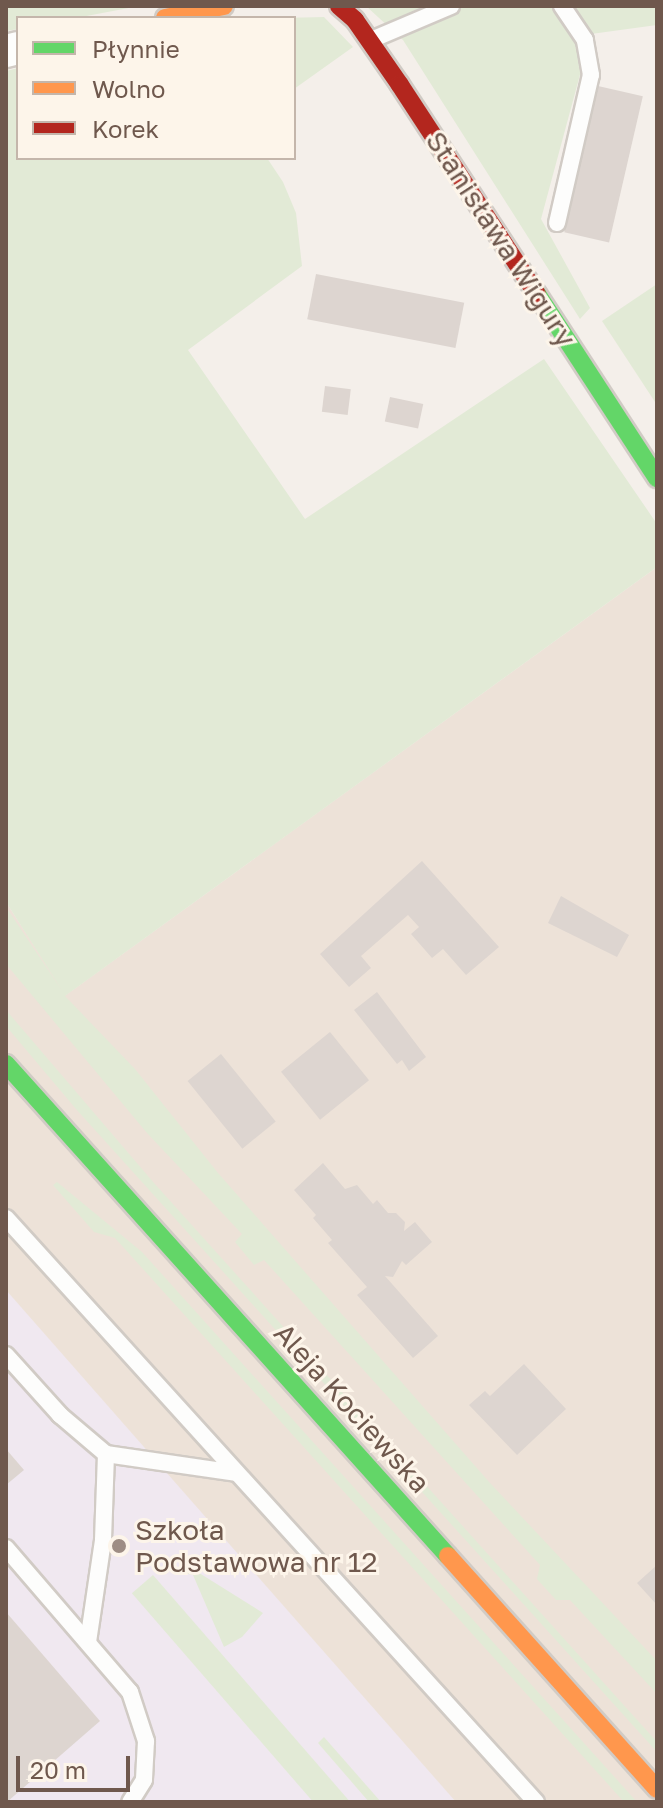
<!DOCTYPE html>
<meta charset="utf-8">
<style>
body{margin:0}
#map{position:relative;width:663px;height:1808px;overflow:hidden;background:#f4efea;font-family:"Golos Text",sans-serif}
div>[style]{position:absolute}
.residential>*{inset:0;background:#ede2d8}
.education>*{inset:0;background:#f0e8f0}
.green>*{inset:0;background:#e2ead6;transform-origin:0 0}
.building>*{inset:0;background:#ddd5d0;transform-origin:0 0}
.roads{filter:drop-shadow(2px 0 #d1cbc5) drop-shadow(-2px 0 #d1cbc5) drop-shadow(0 2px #d1cbc5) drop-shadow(0 -2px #d1cbc5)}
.lane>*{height:16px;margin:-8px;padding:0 8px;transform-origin:8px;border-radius:8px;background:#fdfdfc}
.street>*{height:32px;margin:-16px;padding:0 16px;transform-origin:16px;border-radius:16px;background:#fdfdfc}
.fast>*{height:18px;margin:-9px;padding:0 9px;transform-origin:9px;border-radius:9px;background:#63d668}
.slow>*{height:18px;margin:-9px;padding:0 9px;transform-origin:9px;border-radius:9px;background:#ff974d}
.jam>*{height:18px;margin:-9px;padding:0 9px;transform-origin:9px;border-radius:9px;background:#b3261e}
.dots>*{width:22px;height:22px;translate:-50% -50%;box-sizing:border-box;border:4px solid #fdf5ea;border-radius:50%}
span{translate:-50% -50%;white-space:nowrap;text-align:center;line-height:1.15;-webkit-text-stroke:6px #fdf5ea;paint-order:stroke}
.street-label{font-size:28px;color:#6f584d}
.poi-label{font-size:28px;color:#6f584d}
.left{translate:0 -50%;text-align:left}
.frame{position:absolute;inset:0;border:8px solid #6f584d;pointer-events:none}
.legend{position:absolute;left:16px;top:16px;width:280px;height:144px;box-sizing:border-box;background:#fdf5ea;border:2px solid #c4b6ab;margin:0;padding:10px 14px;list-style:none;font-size:24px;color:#6f584d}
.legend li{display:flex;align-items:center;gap:16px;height:40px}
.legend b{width:40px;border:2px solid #c4b6ab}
.scale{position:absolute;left:16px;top:1756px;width:114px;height:36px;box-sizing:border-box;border:4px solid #6f584d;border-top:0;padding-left:10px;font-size:24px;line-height:28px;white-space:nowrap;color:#6f584d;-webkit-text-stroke:6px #fdf5ea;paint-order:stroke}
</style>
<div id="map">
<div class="residential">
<i style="clip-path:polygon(657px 567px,657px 1802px,6px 1802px,6px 902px,66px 995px)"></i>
</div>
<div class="education">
<i style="clip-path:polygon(6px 1290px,456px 1802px,6px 1802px)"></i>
</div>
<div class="green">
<i style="clip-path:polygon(6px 6px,139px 6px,76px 18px,18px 18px,18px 29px,6px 31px)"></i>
<i style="clip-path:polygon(366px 6px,657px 6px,657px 25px,591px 34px,541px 219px,590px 308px,580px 319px,403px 40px)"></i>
<i style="clip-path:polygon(324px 17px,353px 47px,294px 89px,294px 18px,281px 18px)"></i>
<i style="clip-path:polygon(18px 68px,18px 158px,267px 158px,283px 182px,296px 213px,302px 266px,188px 350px,305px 519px,544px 359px,657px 524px,657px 567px,65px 996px,135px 1069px,218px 1173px,490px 1483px,657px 1661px,657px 1694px,570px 1600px,556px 1600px,537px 1579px,540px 1565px,264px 1260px,254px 1265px,235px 1242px,242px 1234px,147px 1133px,6px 964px,6px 907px,63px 992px,6px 902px,6px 71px)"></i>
<i style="clip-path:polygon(657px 284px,657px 405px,602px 321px)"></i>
<i style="clip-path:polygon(6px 1010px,154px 1183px,657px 1742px,657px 1752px,76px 1109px,6px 1026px)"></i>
<i style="clip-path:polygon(57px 1182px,142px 1252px,637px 1802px,624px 1802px,115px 1238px,94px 1232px,53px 1185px)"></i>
<i style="clip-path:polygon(190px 1562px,196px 1571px,263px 1613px,242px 1637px,224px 1647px,193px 1575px,184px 1573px)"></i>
<i style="left:153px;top:1575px;width:301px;height:28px;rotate:49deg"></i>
<i style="clip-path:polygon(324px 1737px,381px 1802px,369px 1802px,318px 1743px)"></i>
</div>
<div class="building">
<i style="left:598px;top:86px;width:46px;height:150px;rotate:13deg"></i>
<i style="left:316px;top:274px;width:151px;height:46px;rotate:11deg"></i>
<i style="left:325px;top:386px;width:26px;height:26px;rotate:7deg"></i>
<i style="left:390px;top:397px;width:34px;height:25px;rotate:12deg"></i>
<i style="clip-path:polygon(422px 861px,499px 947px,466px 975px,443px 949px,432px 958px,411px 934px,419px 927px,408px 915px,361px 956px,371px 968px,349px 987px,320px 954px)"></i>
<i style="clip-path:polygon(561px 896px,629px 935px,617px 957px,548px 923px)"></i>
<i style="clip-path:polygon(377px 992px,426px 1057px,409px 1071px,402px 1060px,397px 1064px,354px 1010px)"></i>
<i style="left:330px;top:1032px;width:62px;height:63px;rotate:51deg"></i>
<i style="left:221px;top:1054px;width:87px;height:43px;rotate:51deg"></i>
<i style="clip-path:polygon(323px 1163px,345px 1189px,357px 1185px,373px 1204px,377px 1200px,388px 1213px,396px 1213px,405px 1222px,404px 1231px,415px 1222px,432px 1242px,406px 1265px,402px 1261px,393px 1277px,385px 1276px,438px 1336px,413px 1358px,357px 1295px,367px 1287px,328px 1243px,332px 1240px,313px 1218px,316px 1215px,294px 1190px)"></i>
<i style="clip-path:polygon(524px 1364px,566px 1409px,517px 1455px,469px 1405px,485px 1391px,490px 1396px)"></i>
<i style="clip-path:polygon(6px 1449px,24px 1470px,6px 1485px)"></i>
<i style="clip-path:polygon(657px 1565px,657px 1605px,637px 1583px)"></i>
<i style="clip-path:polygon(6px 1612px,100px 1721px,7px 1802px,6px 1802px)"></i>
</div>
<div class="roads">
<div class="lane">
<i style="left:371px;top:40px;width:87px;rotate:-23deg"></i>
<i style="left:557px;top:223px;width:152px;rotate:-77.1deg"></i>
<i style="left:591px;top:75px;width:36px;rotate:-100deg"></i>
<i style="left:585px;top:40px;width:41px;rotate:-124.1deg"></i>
<i style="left:6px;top:1218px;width:789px;rotate:47.78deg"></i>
<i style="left:6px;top:1355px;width:81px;rotate:48deg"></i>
<i style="left:60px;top:1415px;width:60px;rotate:40.3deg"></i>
<i style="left:106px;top:1454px;width:131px;rotate:8.3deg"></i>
<i style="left:6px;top:1548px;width:190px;rotate:49.3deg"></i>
<i style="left:130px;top:1692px;width:52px;rotate:71.9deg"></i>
<i style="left:146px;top:1741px;width:39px;rotate:93deg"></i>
<i style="left:144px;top:1780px;width:26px;rotate:122deg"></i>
<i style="left:88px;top:1642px;width:103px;rotate:-81.6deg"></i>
<i style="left:103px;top:1540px;width:86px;rotate:-88deg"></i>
</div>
<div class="street">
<i style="left:6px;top:51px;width:12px;rotate:-14deg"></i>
</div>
<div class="fast">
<i style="left:537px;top:294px;width:220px;rotate:56.9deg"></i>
<i style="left:6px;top:1064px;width:661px;rotate:48.06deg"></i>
</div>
<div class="slow">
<i style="left:165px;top:18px;width:60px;rotate:-11.5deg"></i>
<i style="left:448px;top:1556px;width:313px;rotate:48.1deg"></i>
</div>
<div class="jam">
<i style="left:339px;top:6px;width:21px;rotate:41deg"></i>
<i style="left:355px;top:20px;width:79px;rotate:55.3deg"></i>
<i style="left:400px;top:85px;width:250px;rotate:56.8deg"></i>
</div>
</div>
<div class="dots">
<i style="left:119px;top:1546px;background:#9e8d84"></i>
</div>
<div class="street-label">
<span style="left:501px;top:239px;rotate:57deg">Stanisława Wigury</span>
<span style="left:352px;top:1408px;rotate:48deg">Aleja Kociewska</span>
</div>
<div class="poi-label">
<span class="left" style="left:135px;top:1546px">Szkoła<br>Podstawowa nr 12</span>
</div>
<div class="frame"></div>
<ul class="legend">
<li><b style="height:10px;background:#63d668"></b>Płynnie</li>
<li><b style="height:10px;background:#ff974d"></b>Wolno</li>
<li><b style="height:10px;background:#b3261e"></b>Korek</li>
</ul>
<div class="scale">20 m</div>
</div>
